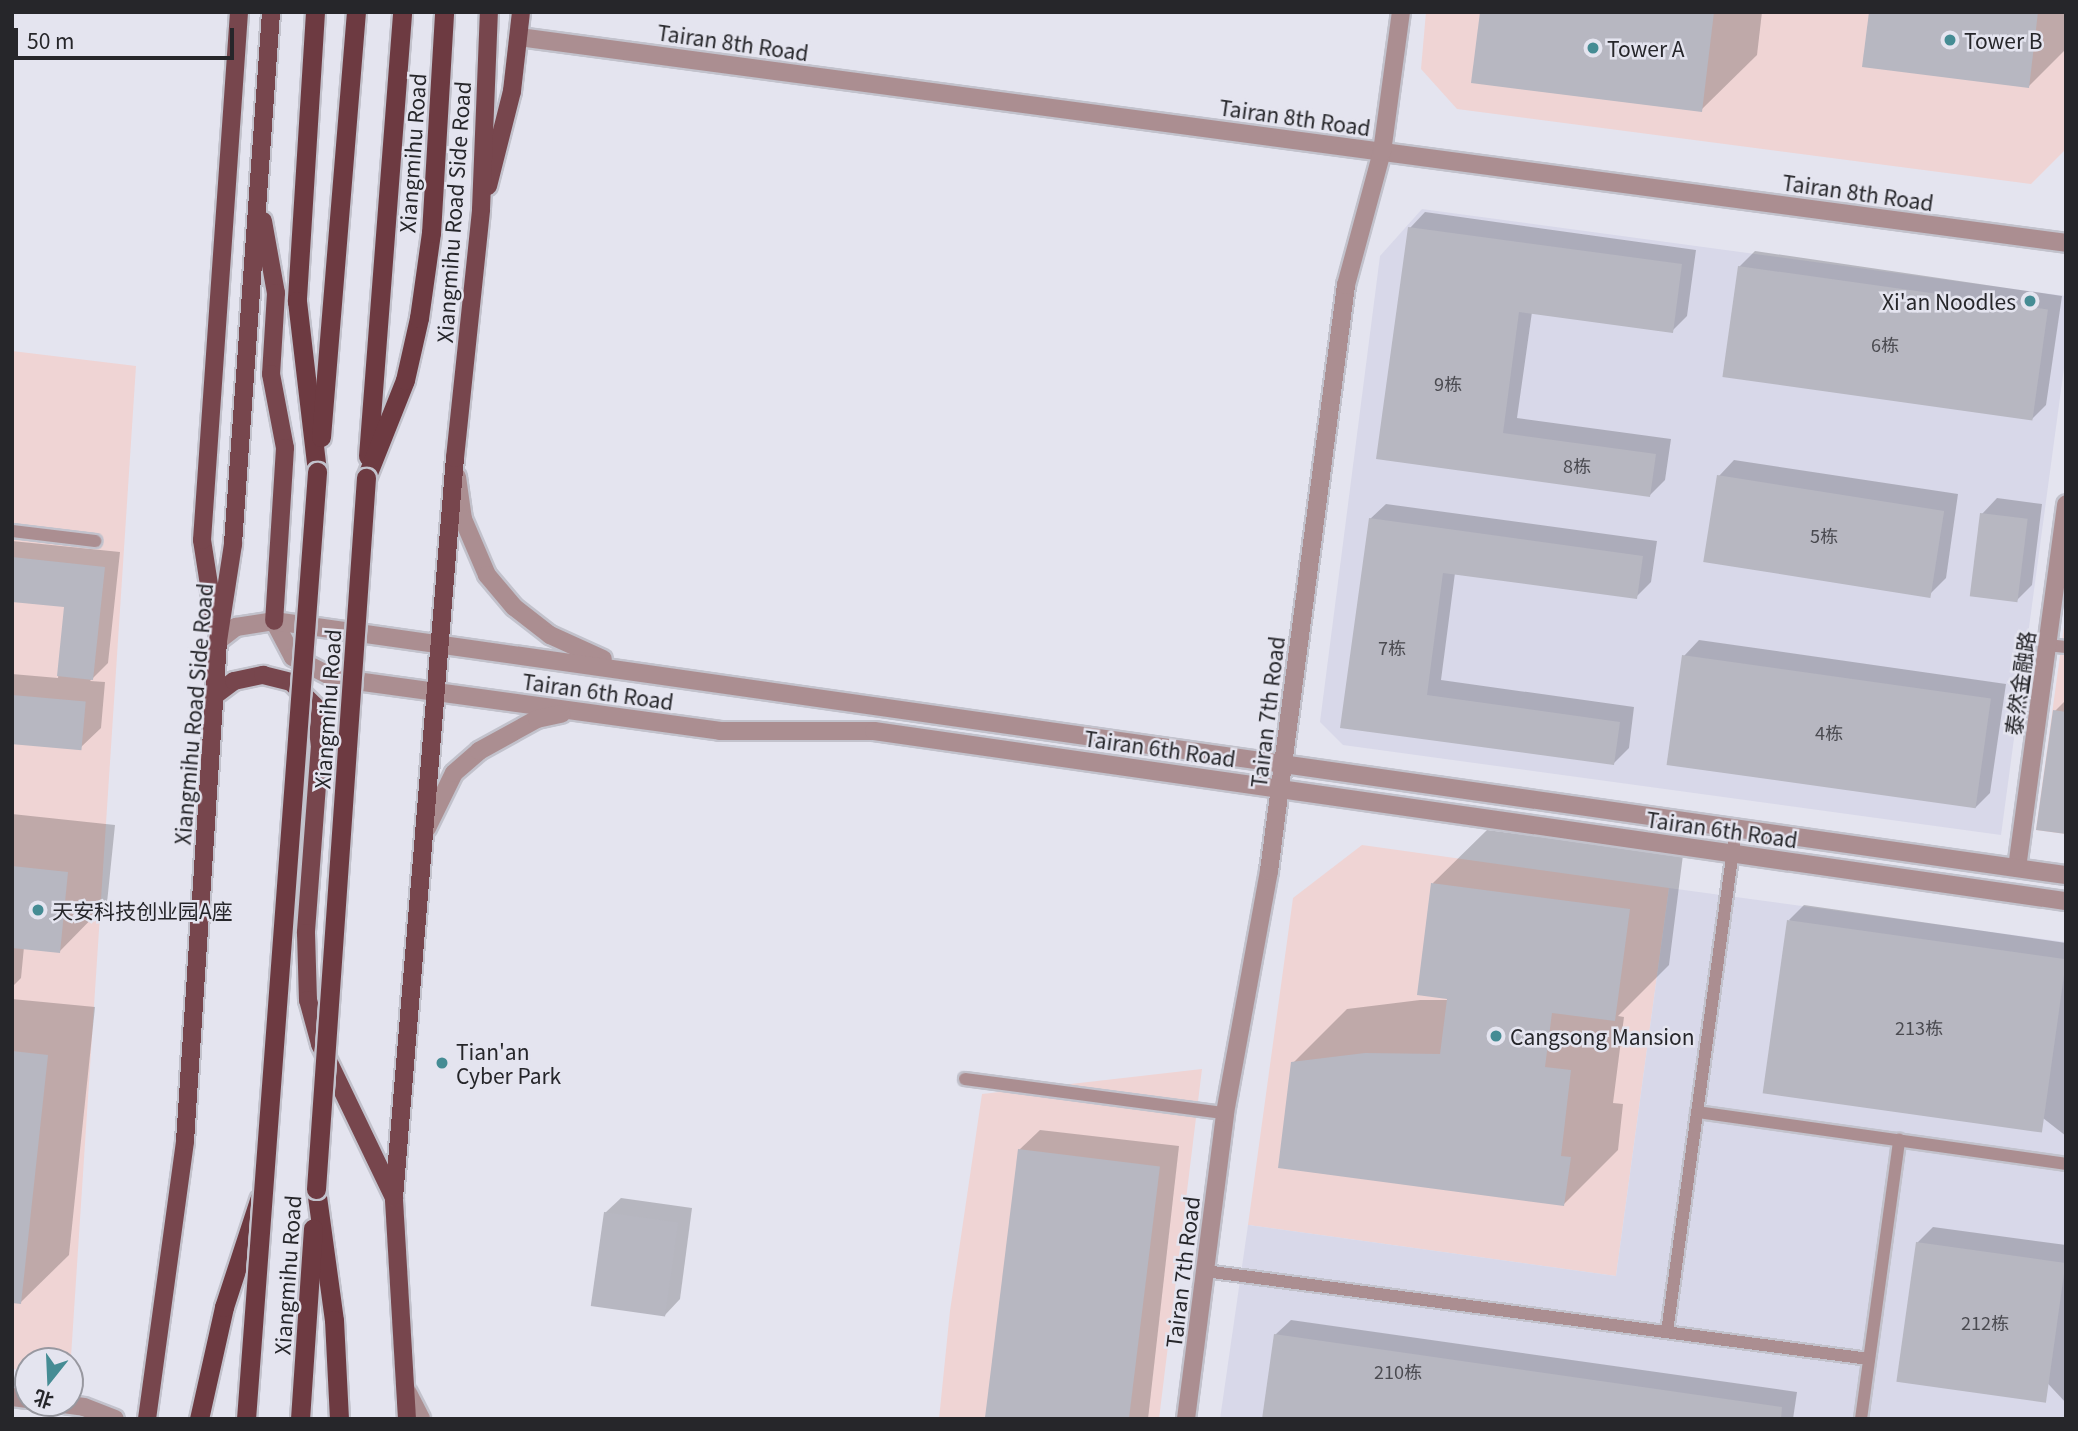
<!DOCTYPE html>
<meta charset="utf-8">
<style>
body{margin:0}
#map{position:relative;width:2078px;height:1431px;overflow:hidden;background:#e4e4ef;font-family:Georgia,"Noto Sans SC",serif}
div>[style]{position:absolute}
.commercial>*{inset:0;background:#efd4d4}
.built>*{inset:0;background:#d8d8e9}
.shadow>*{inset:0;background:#0003}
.building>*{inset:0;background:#b7b7c1;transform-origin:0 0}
.roads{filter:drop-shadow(2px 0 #c2c2cc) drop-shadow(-2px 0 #c2c2cc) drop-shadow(0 2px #c2c2cc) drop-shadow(0 -2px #c2c2cc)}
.service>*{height:12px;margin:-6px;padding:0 6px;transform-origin:6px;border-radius:6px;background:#ab8e91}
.minor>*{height:18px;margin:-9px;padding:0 9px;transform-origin:9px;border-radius:9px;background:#ab8e91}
.tertiary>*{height:18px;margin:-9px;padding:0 9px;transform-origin:9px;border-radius:9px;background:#ab8e91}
.primary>*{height:18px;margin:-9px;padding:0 9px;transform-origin:9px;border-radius:9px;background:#77464d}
.trunk>*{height:19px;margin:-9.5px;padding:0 9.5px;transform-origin:9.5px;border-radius:9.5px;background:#6d3a41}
.bridges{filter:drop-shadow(2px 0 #c2c2cc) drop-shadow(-2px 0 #c2c2cc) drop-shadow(0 2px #c2c2cc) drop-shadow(0 -2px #c2c2cc)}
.trunk-bridge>*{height:19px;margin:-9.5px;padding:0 9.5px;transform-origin:9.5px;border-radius:9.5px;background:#6d3a41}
.dots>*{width:19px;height:19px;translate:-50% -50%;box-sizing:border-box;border:4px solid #e4e4ef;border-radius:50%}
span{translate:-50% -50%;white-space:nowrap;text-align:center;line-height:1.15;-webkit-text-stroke:5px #e4e4ef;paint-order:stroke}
.number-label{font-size:18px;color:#4a4a50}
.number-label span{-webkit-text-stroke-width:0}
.poi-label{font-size:21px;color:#26262a}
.left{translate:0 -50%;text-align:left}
.right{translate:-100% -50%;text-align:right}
.street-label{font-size:21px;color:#26262a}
.frame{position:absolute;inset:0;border:14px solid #26262a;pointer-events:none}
.north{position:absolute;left:14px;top:1347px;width:70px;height:70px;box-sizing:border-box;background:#e4e4ef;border:2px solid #9898a0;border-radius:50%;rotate:198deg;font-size:19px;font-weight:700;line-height:28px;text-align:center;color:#26262a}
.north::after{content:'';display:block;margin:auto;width:24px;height:32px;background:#458c94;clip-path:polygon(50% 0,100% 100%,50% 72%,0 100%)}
.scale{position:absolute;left:14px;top:28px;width:220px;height:32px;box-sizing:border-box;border:4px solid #26262a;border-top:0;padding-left:9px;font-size:21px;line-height:24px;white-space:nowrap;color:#26262a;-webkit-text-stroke:5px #e4e4ef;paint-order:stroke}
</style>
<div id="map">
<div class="commercial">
<i style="clip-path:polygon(1426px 12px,2066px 12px,2066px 149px,2031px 184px,1457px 109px,1421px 69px)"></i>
<i style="clip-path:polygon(12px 351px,136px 366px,70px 1372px,70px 1361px,28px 1361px,28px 1371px,12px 1369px)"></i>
<i style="clip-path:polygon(2066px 612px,2066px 834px,2036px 830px)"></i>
<i style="clip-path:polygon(1362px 845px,1669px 888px,1616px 1276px,1248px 1225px,1293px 898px)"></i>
<i style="clip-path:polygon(1202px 1069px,1159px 1419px,939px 1419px,950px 1311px,982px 1094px)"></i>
</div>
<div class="built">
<i style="clip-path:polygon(1422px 209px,2066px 296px,2066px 353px,2001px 835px,1343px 745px,1320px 722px,1380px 256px)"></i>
<i style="clip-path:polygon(1669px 888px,2066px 942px,2066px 1419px,1220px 1419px,1248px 1225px,1616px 1276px)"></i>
</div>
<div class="shadow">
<i style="clip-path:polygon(1481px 12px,1762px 12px,1757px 55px,1701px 110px)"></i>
<i style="clip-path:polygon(1871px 12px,2066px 12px,2066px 49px,2029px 86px)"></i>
<i style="clip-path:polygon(1425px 212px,1696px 250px,1687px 316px,1672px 331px,1532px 312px,1517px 418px,1671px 439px,1665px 480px,1650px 495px,1378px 458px,1410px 228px)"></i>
<i style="clip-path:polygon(1755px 251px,2062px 296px,2046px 405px,2031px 420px,1739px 267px)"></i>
<i style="clip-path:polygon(1734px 460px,1958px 494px,1946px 578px,1930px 594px,1719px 476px)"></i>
<i style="clip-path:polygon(1997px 498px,2042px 504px,2032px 585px,2017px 600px,1982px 514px)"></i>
<i style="clip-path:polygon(1386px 504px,1657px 541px,1651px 582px,1636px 597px,1455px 573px,1441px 680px,1634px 707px,1629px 748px,1613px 764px,1342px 726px,1370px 519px)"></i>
<i style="clip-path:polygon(12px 541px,120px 552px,108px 663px,90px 681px,105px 682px,101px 728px,80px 748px,12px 742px,12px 674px,58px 678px,66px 606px,12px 600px)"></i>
<i style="clip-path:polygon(1699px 640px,2006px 684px,1990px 793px,1975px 808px,1684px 656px)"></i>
<i style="clip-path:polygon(2066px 700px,2066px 832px,2055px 711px)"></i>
<i style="clip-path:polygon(12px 814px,115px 825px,107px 903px,60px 951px,24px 947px,21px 978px,12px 987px)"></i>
<i style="clip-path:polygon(1487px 830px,1683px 855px,1669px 965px,1618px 1016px,1624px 1017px,1613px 1103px,1623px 1104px,1618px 1150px,1564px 1204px,1293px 1063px,1347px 1009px,1420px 1000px,1454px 1000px,1433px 883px)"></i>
<i style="clip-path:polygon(1804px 905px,2066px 943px,2066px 1136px,1789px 920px)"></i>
<i style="clip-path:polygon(12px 999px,95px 1007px,69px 1255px,21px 1302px,12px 1301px)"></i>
<i style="clip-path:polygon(1040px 1130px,1179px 1146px,1148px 1419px,989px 1419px,1019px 1150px)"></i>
<i style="clip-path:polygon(621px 1198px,692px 1208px,680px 1299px,665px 1315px,605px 1213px)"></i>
<i style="clip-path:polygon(1933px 1227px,2066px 1245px,2066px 1403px,1917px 1243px)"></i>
<i style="clip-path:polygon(1291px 1320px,1797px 1392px,1793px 1419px,1264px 1419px,1275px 1335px)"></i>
</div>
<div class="building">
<i style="clip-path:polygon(1480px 12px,1714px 12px,1702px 112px,1471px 83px)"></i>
<i style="clip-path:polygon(1869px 12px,2038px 12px,2029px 88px,1862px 67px)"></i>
<i style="clip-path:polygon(1408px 227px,1682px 264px,1673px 333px,1519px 312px,1503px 433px,1656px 454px,1650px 497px,1376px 459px)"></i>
<i style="left:1738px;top:266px;width:313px;height:112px;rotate:8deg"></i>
<i style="left:1717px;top:475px;width:230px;height:88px;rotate:9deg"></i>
<i style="left:1980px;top:513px;width:48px;height:84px;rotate:7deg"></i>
<i style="clip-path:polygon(1369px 518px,1643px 556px,1637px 599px,1443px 573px,1427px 695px,1620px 722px,1614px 765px,1340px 728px)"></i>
<i style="clip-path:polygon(12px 557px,105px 567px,93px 680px,57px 676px,64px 607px,12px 602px)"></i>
<i style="left:1682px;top:655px;width:312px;height:111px;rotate:8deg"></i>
<i style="left:12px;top:695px;width:74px;height:49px;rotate:5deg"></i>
<i style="clip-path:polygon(2053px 710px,2066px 712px,2066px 834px,2036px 830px)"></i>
<i style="clip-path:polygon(12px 866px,68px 872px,60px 953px,12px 948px)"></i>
<i style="clip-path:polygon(1431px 883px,1630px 909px,1615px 1021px,1552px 1013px,1545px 1067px,1571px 1070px,1561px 1156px,1571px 1157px,1564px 1206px,1278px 1168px,1291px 1062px,1365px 1053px,1440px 1054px,1447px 999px,1417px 995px)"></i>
<i style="left:1787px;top:920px;width:282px;height:175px;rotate:8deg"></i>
<i style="clip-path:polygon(12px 1051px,48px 1055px,21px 1304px,12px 1303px)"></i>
<i style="left:1018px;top:1149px;width:143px;height:272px;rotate:7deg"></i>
<i style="left:604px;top:1212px;width:75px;height:95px;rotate:8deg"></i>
<i style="left:1916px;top:1242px;width:151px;height:141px;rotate:8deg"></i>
<i style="clip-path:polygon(1274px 1334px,1782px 1407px,1781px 1419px,1262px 1419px)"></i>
</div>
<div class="roads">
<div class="service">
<i style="left:12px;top:531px;width:84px;rotate:6.9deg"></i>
<i style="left:2047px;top:645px;width:19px;rotate:6deg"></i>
<i style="left:965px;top:1079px;width:262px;rotate:7.5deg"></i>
<i style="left:1697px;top:1112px;width:373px;rotate:8deg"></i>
<i style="left:1205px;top:1271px;width:670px;rotate:7.55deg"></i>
<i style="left:1667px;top:1332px;width:509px;rotate:-82.2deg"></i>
<i style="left:1861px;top:1419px;width:282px;rotate:-82.2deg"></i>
</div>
<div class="minor">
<i style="left:2017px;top:868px;width:367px;rotate:-82.3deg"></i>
</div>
<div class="tertiary">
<i style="left:519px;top:37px;width:1561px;rotate:7.58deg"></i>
<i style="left:457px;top:477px;width:42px;rotate:81.9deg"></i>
<i style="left:463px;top:519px;width:61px;rotate:66.8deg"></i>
<i style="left:487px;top:575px;width:42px;rotate:49.8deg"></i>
<i style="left:514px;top:607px;width:46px;rotate:37.9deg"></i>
<i style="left:550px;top:635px;width:58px;rotate:24.4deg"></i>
<i style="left:274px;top:621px;width:41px;rotate:62.2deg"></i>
<i style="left:293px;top:657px;width:46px;rotate:27.1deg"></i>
<i style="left:334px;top:678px;width:390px;rotate:7.8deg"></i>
<i style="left:720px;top:731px;width:154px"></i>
<i style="left:874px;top:731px;width:1204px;rotate:8.12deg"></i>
<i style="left:218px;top:641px;width:23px;rotate:-38deg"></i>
<i style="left:236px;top:627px;width:38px;rotate:-9deg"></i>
<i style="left:274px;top:621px;width:1810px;rotate:8.07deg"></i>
<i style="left:427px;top:828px;width:61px;rotate:-63.9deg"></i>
<i style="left:454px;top:773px;width:33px;rotate:-41deg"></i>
<i style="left:479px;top:751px;width:66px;rotate:-28.9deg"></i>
<i style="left:537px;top:719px;width:25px;rotate:-12deg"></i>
<i style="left:408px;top:1393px;width:29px;rotate:63deg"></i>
<i style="left:12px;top:1397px;width:16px;rotate:7deg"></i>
<i style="left:56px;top:1403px;width:28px;rotate:8deg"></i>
<i style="left:84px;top:1407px;width:33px;rotate:21deg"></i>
<i style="left:1186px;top:1419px;width:308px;rotate:-82.7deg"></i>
<i style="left:1225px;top:1113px;width:246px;rotate:-79.7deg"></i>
<i style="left:1269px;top:871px;width:591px;rotate:-82.51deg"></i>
<i style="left:1346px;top:285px;width:138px;rotate:-74.9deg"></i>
<i style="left:1382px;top:152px;width:141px;rotate:-82.3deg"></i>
</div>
<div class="primary">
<i style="left:488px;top:186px;width:98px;rotate:-75.8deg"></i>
<i style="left:512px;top:91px;width:80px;rotate:-83.5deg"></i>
<i style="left:263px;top:221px;width:73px;rotate:79.8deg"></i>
<i style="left:276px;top:293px;width:81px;rotate:93.5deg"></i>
<i style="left:271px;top:374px;width:75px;rotate:79.3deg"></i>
<i style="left:285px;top:448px;width:173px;rotate:93.6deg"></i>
<i style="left:215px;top:623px;width:84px;rotate:-98.9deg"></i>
<i style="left:202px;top:540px;width:529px;rotate:-85.99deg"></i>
<i style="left:214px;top:696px;width:25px;rotate:-37deg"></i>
<i style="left:234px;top:681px;width:30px;rotate:-12deg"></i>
<i style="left:263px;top:675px;width:29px;rotate:14deg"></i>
<i style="left:291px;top:682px;width:34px;rotate:45deg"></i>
<i style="left:315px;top:706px;width:39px;rotate:83deg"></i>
<i style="left:320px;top:745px;width:189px;rotate:94.3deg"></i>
<i style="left:306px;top:933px;width:67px;rotate:88.3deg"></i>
<i style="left:308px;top:1000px;width:46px;rotate:74.7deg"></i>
<i style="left:320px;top:1044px;width:171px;rotate:64.3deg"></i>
<i style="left:147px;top:1419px;width:281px;rotate:-82.2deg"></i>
<i style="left:185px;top:1141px;width:501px;rotate:-86.22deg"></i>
<i style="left:218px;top:641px;width:98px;rotate:-81.2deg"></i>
<i style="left:233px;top:544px;width:533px;rotate:-85.91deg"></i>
<i style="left:407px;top:1419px;width:221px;rotate:-93.4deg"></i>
<i style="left:394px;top:1198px;width:743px;rotate:-85.29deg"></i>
<i style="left:455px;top:458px;width:250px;rotate:-84deg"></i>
<i style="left:481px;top:209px;width:197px;rotate:-87.7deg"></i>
</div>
<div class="trunk">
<i style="left:315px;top:12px;width:290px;rotate:93.6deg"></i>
<i style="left:297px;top:301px;width:172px;rotate:83.3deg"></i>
<i style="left:321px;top:437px;width:426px;rotate:-85.3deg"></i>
<i style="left:368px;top:456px;width:445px;rotate:-85.6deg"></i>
<i style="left:366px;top:478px;width:105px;rotate:-68.3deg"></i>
<i style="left:405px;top:380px;width:64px;rotate:-77.3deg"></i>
<i style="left:419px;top:318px;width:86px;rotate:-82deg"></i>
<i style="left:431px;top:233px;width:221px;rotate:-86.6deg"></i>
<i style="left:316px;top:1189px;width:132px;rotate:82.2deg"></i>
<i style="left:334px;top:1320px;width:99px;rotate:87.1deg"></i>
<i style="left:199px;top:1419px;width:115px;rotate:-77.4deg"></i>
<i style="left:224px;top:1307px;width:113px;rotate:-71.9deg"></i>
<i style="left:300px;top:1419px;width:191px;rotate:-86.1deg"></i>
</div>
</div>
<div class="bridges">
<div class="trunk-bridge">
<i style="left:316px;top:1189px;width:713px;rotate:-85.98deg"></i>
<i style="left:246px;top:1419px;width:950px;rotate:-85.71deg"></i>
</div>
</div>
<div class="dots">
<i style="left:1950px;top:40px;background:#458c94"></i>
<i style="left:1593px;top:48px;background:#458c94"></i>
<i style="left:2030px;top:301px;background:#458c94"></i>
<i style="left:38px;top:910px;background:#458c94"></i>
<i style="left:1496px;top:1036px;background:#458c94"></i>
<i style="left:442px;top:1063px;background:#458c94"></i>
</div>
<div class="number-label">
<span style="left:1885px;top:344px">6栋</span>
<span style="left:1448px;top:383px">9栋</span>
<span style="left:1577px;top:465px">8栋</span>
<span style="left:1824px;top:535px">5栋</span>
<span style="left:1392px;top:647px">7栋</span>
<span style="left:1829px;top:732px">4栋</span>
<span style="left:1919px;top:1027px">213栋</span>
<span style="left:1985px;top:1322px">212栋</span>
<span style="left:1398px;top:1371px">210栋</span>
</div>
<div class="poi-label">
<span class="left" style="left:1964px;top:40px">Tower B</span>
<span class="left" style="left:1607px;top:48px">Tower A</span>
<span class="right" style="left:2016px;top:301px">Xi'an Noodles</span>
<span class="left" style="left:52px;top:910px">天安科技创业园A座</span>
<span class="left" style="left:1510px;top:1036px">Cangsong Mansion</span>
<span class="left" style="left:456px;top:1063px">Tian'an<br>Cyber Park</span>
</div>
<div class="street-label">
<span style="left:733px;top:42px;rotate:8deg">Tairan 8th Road</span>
<span style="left:1295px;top:117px;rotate:8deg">Tairan 8th Road</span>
<span style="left:412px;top:153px;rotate:-86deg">Xiangmihu Road</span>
<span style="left:1858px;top:192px;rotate:8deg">Tairan 8th Road</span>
<span style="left:453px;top:212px;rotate:-86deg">Xiangmihu Road Side Road</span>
<span style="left:2019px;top:683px;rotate:-82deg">泰然金融路</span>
<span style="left:598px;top:691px;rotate:8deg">Tairan 6th Road</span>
<span style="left:327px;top:709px;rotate:-86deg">Xiangmihu Road</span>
<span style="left:1267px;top:712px;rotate:-83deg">Tairan 7th Road</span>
<span style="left:193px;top:714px;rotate:-85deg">Xiangmihu Road Side Road</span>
<span style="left:1160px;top:748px;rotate:8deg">Tairan 6th Road</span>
<span style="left:1722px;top:829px;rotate:8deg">Tairan 6th Road</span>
<span style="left:1182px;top:1272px;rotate:-83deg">Tairan 7th Road</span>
<span style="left:287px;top:1275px;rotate:-86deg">Xiangmihu Road</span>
</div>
<div class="frame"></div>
<div class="north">北</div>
<div class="scale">50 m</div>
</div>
